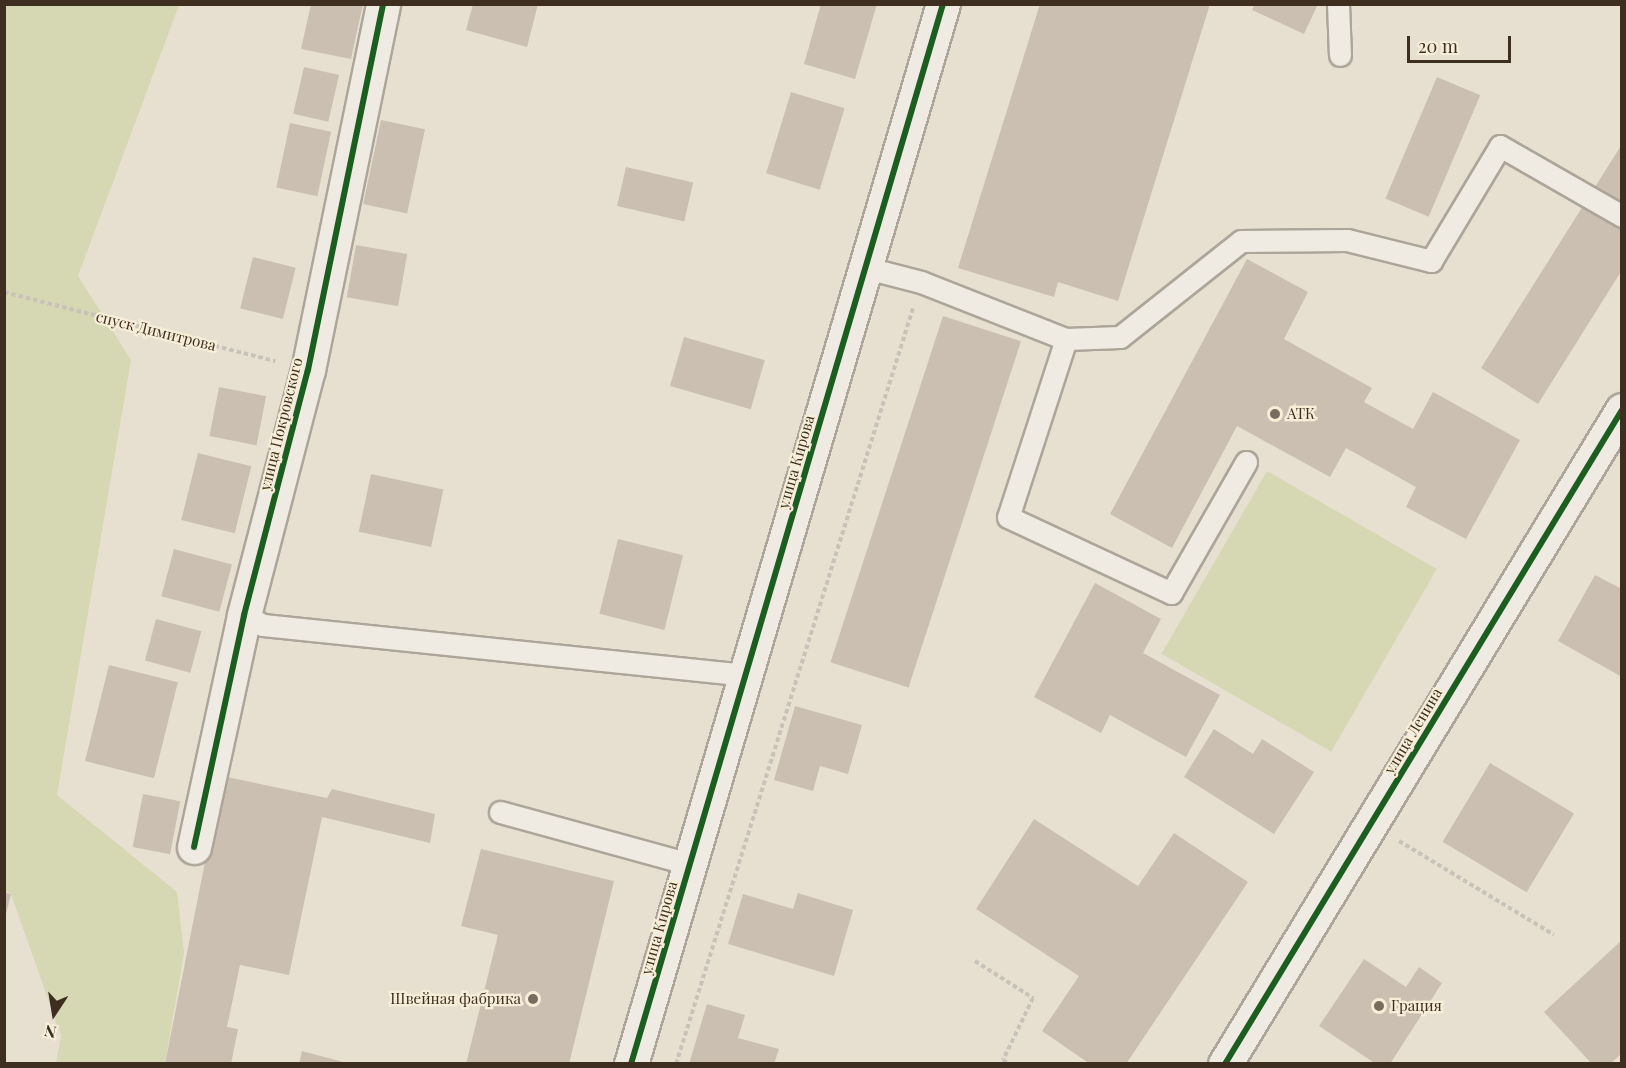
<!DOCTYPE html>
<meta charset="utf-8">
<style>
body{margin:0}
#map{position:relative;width:1626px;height:1068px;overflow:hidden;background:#e7e0d1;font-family:"Playfair Display",serif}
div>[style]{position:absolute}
.green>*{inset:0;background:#d6d7b3;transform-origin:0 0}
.building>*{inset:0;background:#cbbfb2;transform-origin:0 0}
.path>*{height:4px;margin-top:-2px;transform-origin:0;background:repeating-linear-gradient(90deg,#c8c2b9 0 4.5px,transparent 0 7.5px)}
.roads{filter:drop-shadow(2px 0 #ada599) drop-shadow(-2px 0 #ada599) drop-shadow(0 2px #ada599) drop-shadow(0 -2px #ada599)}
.lane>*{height:21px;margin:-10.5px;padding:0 10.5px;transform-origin:10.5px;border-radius:10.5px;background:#efebe3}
.street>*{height:33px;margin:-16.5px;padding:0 16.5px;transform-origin:16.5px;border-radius:16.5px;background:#efebe3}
.cycleway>*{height:6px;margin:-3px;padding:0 3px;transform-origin:3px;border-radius:3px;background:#1b5e20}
.dots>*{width:16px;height:16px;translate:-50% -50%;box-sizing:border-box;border:3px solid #f7eed8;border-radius:50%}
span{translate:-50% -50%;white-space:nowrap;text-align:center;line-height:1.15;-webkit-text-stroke:4.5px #f7eed8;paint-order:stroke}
.street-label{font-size:15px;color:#3d2e20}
.poi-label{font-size:15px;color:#3d2e20}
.left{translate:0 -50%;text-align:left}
.right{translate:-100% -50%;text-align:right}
.frame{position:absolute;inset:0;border:6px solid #3d2e20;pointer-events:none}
.north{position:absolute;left:24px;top:984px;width:60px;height:60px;-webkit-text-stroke:4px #f7eed8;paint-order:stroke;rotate:192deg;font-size:16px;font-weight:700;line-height:24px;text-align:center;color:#3d2e20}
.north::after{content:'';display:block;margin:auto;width:21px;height:27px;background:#3d2e20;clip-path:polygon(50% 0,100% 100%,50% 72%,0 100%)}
.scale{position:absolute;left:1407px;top:36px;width:104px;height:27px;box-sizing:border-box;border:3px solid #3d2e20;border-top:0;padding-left:8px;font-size:18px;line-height:21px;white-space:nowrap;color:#3d2e20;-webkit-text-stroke:4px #f7eed8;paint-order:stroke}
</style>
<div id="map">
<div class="green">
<i style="clip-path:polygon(5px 4px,179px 5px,78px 276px,131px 360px,57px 795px,177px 892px,184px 953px,165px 1063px,56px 1063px,61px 1036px,11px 894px,5px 890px)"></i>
<i style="left:1267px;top:471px;width:196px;height:211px;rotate:30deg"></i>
</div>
<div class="building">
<i style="clip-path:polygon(311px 4px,363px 4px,351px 59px,301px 49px)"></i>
<i style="clip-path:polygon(473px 4px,538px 4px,527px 47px,466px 30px)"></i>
<i style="clip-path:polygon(821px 4px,877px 4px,855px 79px,804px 64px)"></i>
<i style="clip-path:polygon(1040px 4px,1210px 4px,1118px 301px,1058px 282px,1054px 297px,958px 268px)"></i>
<i style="clip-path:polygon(1255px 4px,1318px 4px,1304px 34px,1252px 10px)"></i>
<i style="left:304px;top:67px;width:36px;height:48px;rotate:13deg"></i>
<i style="left:1437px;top:77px;width:47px;height:132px;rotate:23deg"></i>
<i style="left:791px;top:92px;width:56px;height:85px;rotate:17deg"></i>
<i style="left:381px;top:120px;width:45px;height:86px;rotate:12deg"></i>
<i style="left:290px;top:123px;width:42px;height:66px;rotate:12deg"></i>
<i style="clip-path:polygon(1622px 144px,1622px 270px,1538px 404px,1481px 368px)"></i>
<i style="left:626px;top:167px;width:69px;height:40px;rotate:13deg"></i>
<i style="left:356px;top:245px;width:52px;height:53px;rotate:10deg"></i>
<i style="left:253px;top:257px;width:44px;height:53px;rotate:14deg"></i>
<i style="clip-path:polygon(1247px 259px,1308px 292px,1284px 339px,1372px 388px,1364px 402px,1413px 429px,1433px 392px,1520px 440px,1466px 539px,1406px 507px,1416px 487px,1346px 448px,1330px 477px,1237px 426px,1172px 548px,1110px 514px)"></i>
<i style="left:943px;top:316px;width:82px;height:364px;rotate:18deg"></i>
<i style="left:684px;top:337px;width:84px;height:51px;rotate:16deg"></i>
<i style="left:219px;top:387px;width:48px;height:50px;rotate:11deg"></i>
<i style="left:198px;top:453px;width:55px;height:69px;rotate:14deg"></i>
<i style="left:371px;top:474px;width:74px;height:59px;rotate:12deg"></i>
<i style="left:618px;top:539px;width:67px;height:77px;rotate:14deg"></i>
<i style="left:174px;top:549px;width:60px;height:49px;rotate:15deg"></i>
<i style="clip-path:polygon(1595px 575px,1622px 589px,1622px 677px,1558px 641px)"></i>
<i style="clip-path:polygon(1095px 583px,1161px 619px,1143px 653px,1220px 695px,1186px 757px,1110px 715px,1101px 733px,1034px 697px)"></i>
<i style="left:156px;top:619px;width:47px;height:43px;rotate:15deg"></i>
<i style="left:109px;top:665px;width:71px;height:99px;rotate:14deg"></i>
<i style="clip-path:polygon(795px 706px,862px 725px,848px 774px,820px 766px,813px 791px,774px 780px)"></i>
<i style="clip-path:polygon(1214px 729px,1253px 754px,1262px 739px,1314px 772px,1274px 834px,1184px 777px)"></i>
<i style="left:1490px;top:763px;width:98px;height:92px;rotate:31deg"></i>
<i style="clip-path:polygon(222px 776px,327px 798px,332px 789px,435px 814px,430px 843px,322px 817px,289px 975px,240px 965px,227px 1027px,238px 1029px,231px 1064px,165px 1064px)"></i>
<i style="left:143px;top:794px;width:38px;height:54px;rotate:11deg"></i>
<i style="clip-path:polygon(1034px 819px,1138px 886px,1174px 833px,1248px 882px,1126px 1064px,1090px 1064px,1042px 1031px,1079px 976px,976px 909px)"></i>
<i style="clip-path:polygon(481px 849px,614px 881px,569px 1064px,466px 1064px,498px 935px,461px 926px)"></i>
<i style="clip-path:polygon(4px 892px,11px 894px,5px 918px,4px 918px)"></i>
<i style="clip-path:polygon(798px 893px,853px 910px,834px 976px,728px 944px,743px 894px,793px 909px)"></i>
<i style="clip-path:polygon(1622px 940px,1622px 1053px,1610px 1064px,1592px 1064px,1544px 1012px)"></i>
<i style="clip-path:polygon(1364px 959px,1406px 987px,1419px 967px,1442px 983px,1390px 1064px,1376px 1064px,1319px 1026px)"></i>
<i style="clip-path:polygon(707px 1004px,745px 1015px,738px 1038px,779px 1049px,774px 1064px,689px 1064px)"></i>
<i style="clip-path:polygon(302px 1051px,347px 1063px,347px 1064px,299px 1064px)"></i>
</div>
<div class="path">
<i style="left:4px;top:292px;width:280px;rotate:14.3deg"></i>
<i style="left:1399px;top:841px;width:181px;rotate:31.2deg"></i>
<i style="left:975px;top:961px;width:69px;rotate:32.5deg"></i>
<i style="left:1033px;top:998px;width:69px;rotate:115.8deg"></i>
<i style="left:1003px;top:1060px;width:7px;rotate:34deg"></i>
<i style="left:676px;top:1064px;width:792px;rotate:-72.59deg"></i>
</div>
<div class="roads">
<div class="lane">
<i style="left:1338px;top:4px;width:51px;rotate:87.8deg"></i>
<i style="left:863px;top:267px;width:60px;rotate:14.5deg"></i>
<i style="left:921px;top:282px;width:156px;rotate:21.5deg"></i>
<i style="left:1066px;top:339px;width:54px;rotate:-2.1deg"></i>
<i style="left:1120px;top:337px;width:154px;rotate:-38.4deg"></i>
<i style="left:1241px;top:241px;width:106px;rotate:-0.5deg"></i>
<i style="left:1347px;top:240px;width:87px;rotate:14deg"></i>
<i style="left:1431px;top:261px;width:134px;rotate:-59deg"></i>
<i style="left:1500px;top:146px;width:141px;rotate:29.8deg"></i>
<i style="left:1066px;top:339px;width:187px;rotate:108deg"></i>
<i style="left:1008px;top:517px;width:180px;rotate:25deg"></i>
<i style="left:1171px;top:593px;width:151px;rotate:-60.2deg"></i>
<i style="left:244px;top:615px;width:21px;rotate:28deg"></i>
<i style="left:263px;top:625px;width:489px;rotate:5.9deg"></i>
<i style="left:500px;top:812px;width:197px;rotate:15.3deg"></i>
</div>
<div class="street">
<i style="left:194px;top:847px;width:237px;rotate:-77.8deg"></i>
<i style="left:244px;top:615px;width:253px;rotate:-75.4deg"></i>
<i style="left:308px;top:370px;width:374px;rotate:-78.4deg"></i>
<i style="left:631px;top:1064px;width:1105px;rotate:-73.6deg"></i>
<i style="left:1225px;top:1064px;width:765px;rotate:-58.74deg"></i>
</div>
</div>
<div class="cycleway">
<i style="left:194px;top:847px;width:237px;rotate:-77.8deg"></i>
<i style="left:244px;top:615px;width:253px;rotate:-75.4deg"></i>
<i style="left:308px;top:370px;width:374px;rotate:-78.4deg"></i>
<i style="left:631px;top:1064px;width:1105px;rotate:-73.6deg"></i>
<i style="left:1225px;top:1064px;width:765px;rotate:-58.74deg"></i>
</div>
<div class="dots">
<i style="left:1275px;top:414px;background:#786c5e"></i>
<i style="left:533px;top:999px;background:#786c5e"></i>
<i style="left:1379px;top:1006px;background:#786c5e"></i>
</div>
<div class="street-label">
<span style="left:156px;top:331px;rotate:14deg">спуск Димитрова</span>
<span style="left:281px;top:424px;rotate:-76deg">улица Покровского</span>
<span style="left:796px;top:462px;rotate:-74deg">улица Кирова</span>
<span style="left:1413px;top:731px;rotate:-59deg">улица Ленина</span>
<span style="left:659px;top:928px;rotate:-74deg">улица Кирова</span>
</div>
<div class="poi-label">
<span class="left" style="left:1287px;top:414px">АТК</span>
<span class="right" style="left:521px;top:999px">Швейная фабрика</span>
<span class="left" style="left:1391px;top:1006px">Грация</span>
</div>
<div class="frame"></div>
<div class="north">N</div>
<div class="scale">20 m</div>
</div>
